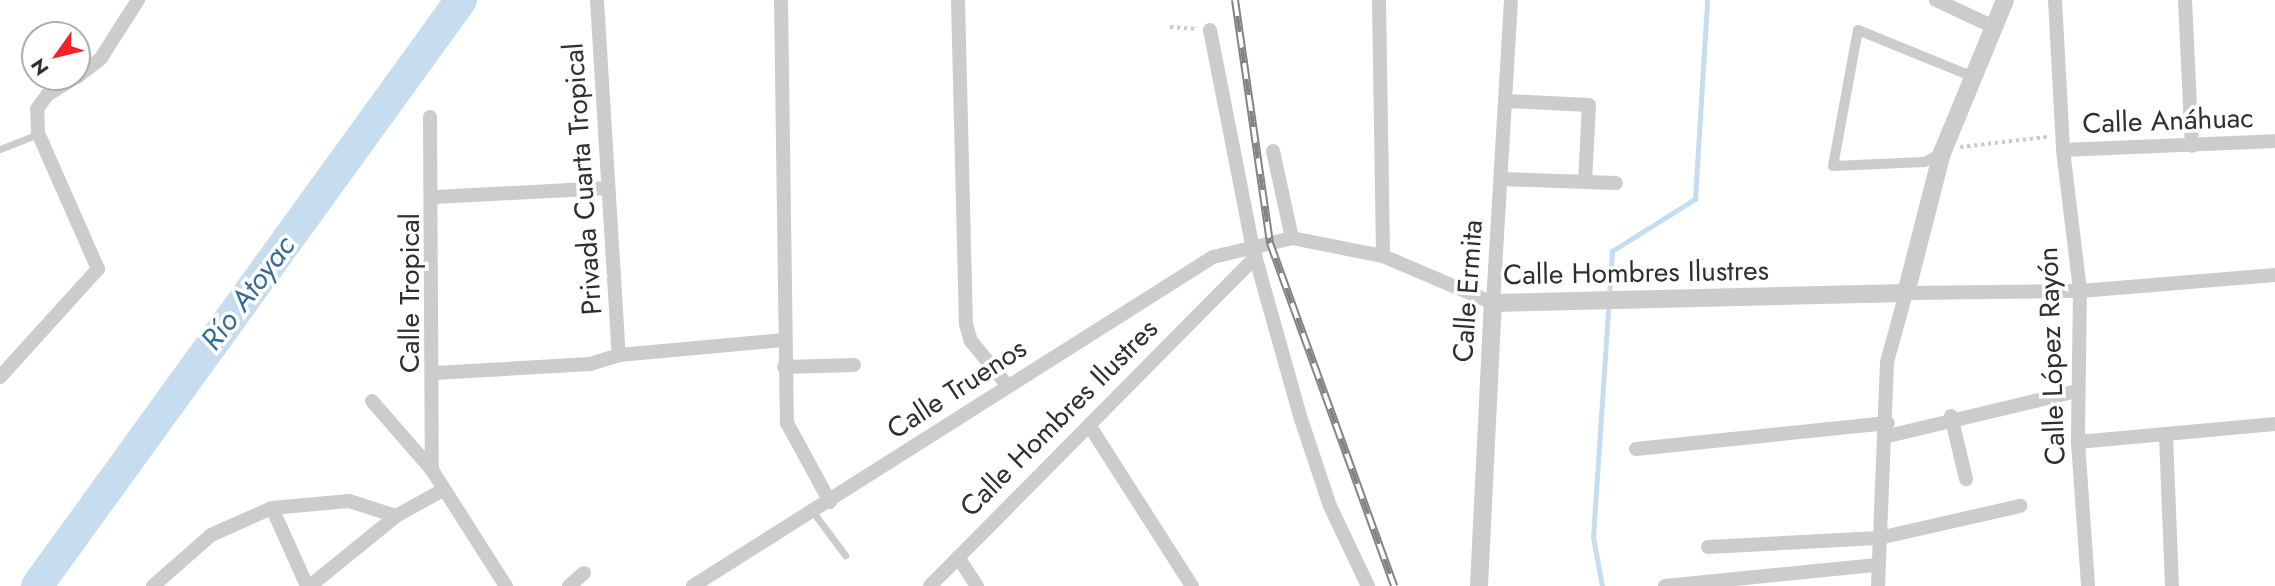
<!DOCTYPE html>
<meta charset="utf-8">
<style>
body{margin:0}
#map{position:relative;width:2275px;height:586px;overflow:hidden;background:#fff;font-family:Jost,sans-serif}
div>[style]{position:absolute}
.stream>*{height:5px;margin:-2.5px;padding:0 2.5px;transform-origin:2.5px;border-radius:2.5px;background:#c6ddef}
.river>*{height:32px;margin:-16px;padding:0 16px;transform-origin:16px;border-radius:16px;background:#c6ddef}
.path>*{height:3.5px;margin-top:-1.75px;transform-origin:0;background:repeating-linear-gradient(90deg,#ccc 0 3.5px,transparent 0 7px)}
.service>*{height:7px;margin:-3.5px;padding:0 3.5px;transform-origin:3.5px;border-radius:3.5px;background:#ccc}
.pedestrian>*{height:10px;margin:-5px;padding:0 5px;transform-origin:5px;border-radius:5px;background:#ccc}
.minor>*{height:14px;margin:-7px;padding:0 7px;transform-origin:7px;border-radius:7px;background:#ccc}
.tertiary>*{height:18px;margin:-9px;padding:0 9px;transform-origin:9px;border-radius:9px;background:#ccc}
.rail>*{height:8px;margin-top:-4px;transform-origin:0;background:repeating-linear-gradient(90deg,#fff 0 16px,#848484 0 32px);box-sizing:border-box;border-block:2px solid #848484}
span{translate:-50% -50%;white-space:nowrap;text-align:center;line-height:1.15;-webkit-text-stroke:7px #fff;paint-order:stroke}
.street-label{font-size:28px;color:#2f2f2f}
.water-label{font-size:30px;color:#366d98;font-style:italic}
.north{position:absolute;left:21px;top:21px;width:70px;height:70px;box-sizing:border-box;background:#fff;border:2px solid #acacac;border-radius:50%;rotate:236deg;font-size:19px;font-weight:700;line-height:28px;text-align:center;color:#2f2f2f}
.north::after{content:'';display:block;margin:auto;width:24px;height:32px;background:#f42329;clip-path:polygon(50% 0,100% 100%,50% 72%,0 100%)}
</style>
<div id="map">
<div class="stream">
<i style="left:1602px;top:586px;width:50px;rotate:-100.4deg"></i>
<i style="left:1593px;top:537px;width:287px;rotate:-86.2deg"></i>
<i style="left:1612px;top:251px;width:98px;rotate:-32.1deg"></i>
<i style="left:1695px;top:199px;width:199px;rotate:-86.5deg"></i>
</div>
<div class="river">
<i style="left:37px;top:586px;width:723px;rotate:-54.11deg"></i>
</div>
<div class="path">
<i style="left:1170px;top:27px;width:27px;rotate:4deg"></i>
<i style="left:1960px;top:147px;width:88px;rotate:-6.6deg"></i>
</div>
<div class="service">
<i style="left:0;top:149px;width:41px;rotate:-21.5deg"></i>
<i style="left:813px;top:512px;width:54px;rotate:53.3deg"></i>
</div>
<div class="pedestrian">
<i style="left:1942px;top:153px;width:20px;rotate:153deg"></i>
<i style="left:1924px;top:162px;width:91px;rotate:177.5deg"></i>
<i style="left:1833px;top:166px;width:138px;rotate:-79.6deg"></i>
<i style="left:1858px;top:30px;width:125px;rotate:22.1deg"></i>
</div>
<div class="minor">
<i style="left:597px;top:0;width:356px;rotate:86.5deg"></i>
<i style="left:781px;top:0;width:423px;rotate:89.2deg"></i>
<i style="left:787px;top:423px;width:90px;rotate:61.4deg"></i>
<i style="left:958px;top:0;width:324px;rotate:88.6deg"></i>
<i style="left:966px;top:324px;width:18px;rotate:74deg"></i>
<i style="left:971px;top:341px;width:57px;rotate:50.7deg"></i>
<i style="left:1379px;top:0;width:256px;rotate:89.1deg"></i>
<i style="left:1936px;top:0;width:64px;rotate:25deg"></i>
<i style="left:2055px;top:0;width:150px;rotate:86.9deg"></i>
<i style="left:2063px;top:150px;width:142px;rotate:83.1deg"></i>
<i style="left:2080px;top:291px;width:151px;rotate:90.8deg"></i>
<i style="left:2078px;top:442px;width:144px;rotate:86deg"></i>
<i style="left:2185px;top:0;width:146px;rotate:87.3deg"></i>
<i style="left:1210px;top:30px;width:219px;rotate:78.9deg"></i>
<i style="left:1252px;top:245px;width:178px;rotate:74.3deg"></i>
<i style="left:1300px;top:416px;width:95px;rotate:71.6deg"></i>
<i style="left:1330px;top:506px;width:89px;rotate:64.6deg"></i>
<i style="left:77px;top:77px;width:31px;rotate:-38deg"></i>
<i style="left:101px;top:58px;width:69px;rotate:-57.5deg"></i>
<i style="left:1507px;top:101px;width:82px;rotate:2.8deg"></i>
<i style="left:1589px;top:105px;width:76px;rotate:93deg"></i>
<i style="left:430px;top:117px;width:353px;rotate:89.7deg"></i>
<i style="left:2063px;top:150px;width:212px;rotate:-2.4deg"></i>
<i style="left:1273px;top:151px;width:89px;rotate:77.7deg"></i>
<i style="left:1501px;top:179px;width:115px;rotate:2deg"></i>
<i style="left:435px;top:197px;width:173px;rotate:-3deg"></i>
<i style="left:784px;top:367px;width:70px;rotate:-1.6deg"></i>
<i style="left:435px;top:373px;width:155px;rotate:-3.3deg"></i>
<i style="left:590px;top:364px;width:30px;rotate:-17deg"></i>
<i style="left:619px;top:355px;width:165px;rotate:-5.2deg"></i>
<i style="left:0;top:377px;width:146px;rotate:-47.8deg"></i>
<i style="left:98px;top:269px;width:149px;rotate:-113.8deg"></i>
<i style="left:38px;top:133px;width:24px;rotate:-92deg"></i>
<i style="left:37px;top:109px;width:17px;rotate:-54deg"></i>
<i style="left:47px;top:95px;width:34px;rotate:-32deg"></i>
<i style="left:372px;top:401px;width:91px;rotate:49deg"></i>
<i style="left:432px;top:470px;width:138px;rotate:57.5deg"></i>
<i style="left:1951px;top:416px;width:65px;rotate:76.6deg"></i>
<i style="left:1089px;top:425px;width:191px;rotate:57.4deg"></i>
<i style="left:1888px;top:436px;width:194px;rotate:-13.4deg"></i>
<i style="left:2166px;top:436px;width:150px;rotate:87.7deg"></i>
<i style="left:2078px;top:442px;width:198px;rotate:-5.2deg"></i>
<i style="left:1636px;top:449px;width:253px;rotate:-5.9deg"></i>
<i style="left:272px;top:508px;width:85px;rotate:65.8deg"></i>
<i style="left:1708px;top:547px;width:171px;rotate:-3deg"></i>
<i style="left:1879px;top:538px;width:145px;rotate:-12.8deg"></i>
<i style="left:958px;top:557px;width:35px;rotate:57deg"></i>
<i style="left:153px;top:586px;width:77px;rotate:-41.3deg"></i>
<i style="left:211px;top:535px;width:67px;rotate:-23.9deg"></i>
<i style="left:272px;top:508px;width:77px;rotate:-5.2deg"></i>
<i style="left:349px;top:501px;width:49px;rotate:17.7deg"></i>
<i style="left:310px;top:586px;width:111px;rotate:-39.1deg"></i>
<i style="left:396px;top:516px;width:54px;rotate:-29deg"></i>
<i style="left:569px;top:586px;width:20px;rotate:-41deg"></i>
<i style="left:693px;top:586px;width:615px;rotate:-32.32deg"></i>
<i style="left:1213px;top:257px;width:81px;rotate:-13.5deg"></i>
<i style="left:1292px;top:238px;width:93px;rotate:11.2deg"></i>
<i style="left:1383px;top:256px;width:120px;rotate:23.1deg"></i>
<i style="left:1493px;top:303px;width:304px;rotate:-86.6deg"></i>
<i style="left:930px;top:586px;width:463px;rotate:-45.3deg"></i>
<i style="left:1665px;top:586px;width:213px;rotate:-5.7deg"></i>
<i style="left:1878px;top:586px;width:224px;rotate:-87.7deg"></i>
<i style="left:1887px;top:362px;width:72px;rotate:-74.6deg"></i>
<i style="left:1906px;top:293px;width:174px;rotate:-0.7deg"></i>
<i style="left:2080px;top:291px;width:196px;rotate:-4.7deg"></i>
</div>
<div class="tertiary">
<i style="left:1479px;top:586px;width:283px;rotate:-87.2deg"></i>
<i style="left:1493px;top:303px;width:413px;rotate:-1.4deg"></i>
<i style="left:1906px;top:293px;width:145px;rotate:-75.6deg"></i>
<i style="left:1942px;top:153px;width:165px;rotate:-67.6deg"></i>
</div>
<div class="rail">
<i style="left:1235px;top:0;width:246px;rotate:81.8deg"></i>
<i style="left:1270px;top:243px;width:365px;rotate:70.1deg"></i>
</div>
<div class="street-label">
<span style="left:2168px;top:121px;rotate:-2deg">Calle Anáhuac</span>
<span style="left:583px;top:179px;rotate:-94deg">Privada Cuarta Tropical</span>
<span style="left:1636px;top:273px;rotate:-1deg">Calle Hombres Ilustres</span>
<span style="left:1468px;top:291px;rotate:-86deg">Calle Ermita</span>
<span style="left:410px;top:293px;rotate:-90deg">Calle Tropical</span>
<span style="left:2052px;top:356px;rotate:-92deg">Calle López Rayón</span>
<span style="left:957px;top:389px;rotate:-33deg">Calle Truenos</span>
<span style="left:1059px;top:418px;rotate:-45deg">Calle Hombres Ilustres</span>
</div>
<div class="water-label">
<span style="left:248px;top:293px;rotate:-53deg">Río Atoyac</span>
</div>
<div class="north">N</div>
</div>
